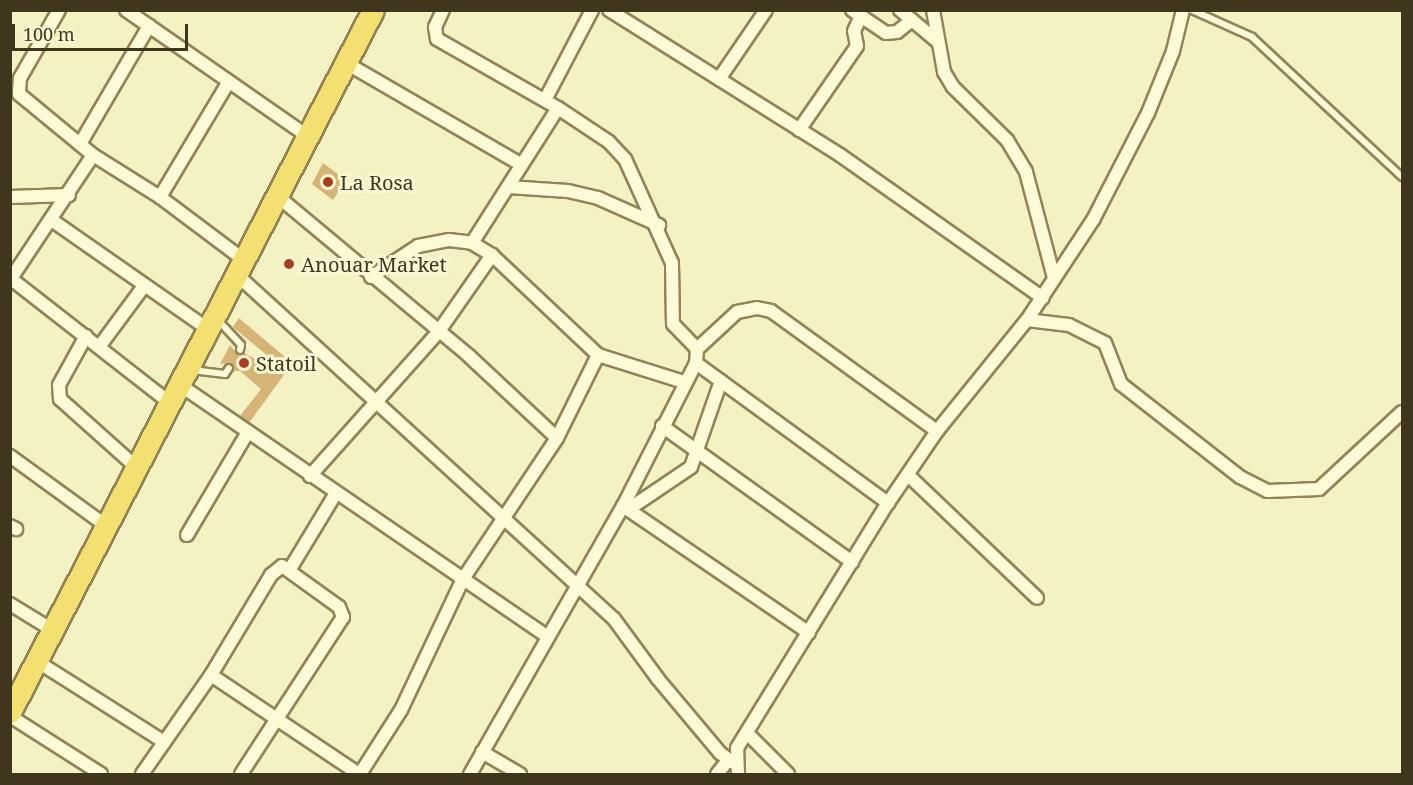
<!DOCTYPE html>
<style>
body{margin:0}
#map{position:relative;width:1413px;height:785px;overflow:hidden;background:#f4f1c3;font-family:"Noto Serif",serif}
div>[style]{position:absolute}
.building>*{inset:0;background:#d6b475}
.roads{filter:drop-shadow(2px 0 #918457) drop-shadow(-2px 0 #918457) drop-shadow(0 2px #918457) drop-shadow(0 -2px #918457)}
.service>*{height:6px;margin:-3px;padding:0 3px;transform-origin:3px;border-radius:3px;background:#fdfad8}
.minor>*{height:12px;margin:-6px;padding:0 6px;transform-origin:6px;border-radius:6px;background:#fdfad8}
.trunk>*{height:21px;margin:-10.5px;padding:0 10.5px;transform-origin:10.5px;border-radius:10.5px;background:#f4e070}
.dots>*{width:16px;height:16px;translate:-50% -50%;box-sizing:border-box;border:3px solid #faf8d4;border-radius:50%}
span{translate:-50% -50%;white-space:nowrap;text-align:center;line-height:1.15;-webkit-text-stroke:6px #faf8d4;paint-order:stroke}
.poi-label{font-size:20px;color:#3f361d}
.left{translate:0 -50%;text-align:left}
.frame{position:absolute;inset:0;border:12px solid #3f361d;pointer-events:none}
.scale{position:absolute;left:12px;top:24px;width:176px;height:27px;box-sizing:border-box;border:3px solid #3f361d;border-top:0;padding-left:8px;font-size:18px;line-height:21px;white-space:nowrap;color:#3f361d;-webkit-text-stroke:4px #faf8d4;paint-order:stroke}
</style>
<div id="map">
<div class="building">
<i style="clip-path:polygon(323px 163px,346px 180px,333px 200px,312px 184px)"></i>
<i style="clip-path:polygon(239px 318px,285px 357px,286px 372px,249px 423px,240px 416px,261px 389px,240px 371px,233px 371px,231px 363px,220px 364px,230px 345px,238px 355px,244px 353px,277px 370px,280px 366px,233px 327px)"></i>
</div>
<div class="roads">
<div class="service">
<i style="left:1192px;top:10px;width:66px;rotate:24.2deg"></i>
<i style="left:1252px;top:37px;width:205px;rotate:43deg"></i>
<i style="left:217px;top:319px;width:35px;rotate:47deg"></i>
<i style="left:241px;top:345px;width:5px;rotate:101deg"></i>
<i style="left:192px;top:370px;width:33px;rotate:7deg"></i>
<i style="left:225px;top:374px;width:7px;rotate:-56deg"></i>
</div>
<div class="minor">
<i style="left:59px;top:10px;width:78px;rotate:119.8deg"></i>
<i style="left:20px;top:78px;width:16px;rotate:94deg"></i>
<i style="left:19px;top:94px;width:96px;rotate:39.5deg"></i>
<i style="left:93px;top:155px;width:79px;rotate:32.1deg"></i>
<i style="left:160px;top:197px;width:105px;rotate:36.9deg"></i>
<i style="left:126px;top:10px;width:221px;rotate:34.8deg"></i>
<i style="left:443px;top:10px;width:19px;rotate:115deg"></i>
<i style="left:435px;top:27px;width:12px;rotate:81deg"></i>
<i style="left:437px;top:39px;width:139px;rotate:29.7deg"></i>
<i style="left:558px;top:108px;width:61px;rotate:33.7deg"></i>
<i style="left:609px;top:142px;width:23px;rotate:47deg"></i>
<i style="left:625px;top:159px;width:114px;rotate:65.7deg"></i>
<i style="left:672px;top:263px;width:61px;rotate:89.1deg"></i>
<i style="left:673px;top:324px;width:35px;rotate:46deg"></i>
<i style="left:697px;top:349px;width:14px;rotate:94deg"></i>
<i style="left:696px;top:363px;width:161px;rotate:117deg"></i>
<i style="left:623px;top:506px;width:309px;rotate:119.7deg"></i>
<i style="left:609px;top:10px;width:273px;rotate:32.1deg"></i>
<i style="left:840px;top:155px;width:248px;rotate:35.2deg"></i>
<i style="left:852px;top:10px;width:41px;rotate:34.1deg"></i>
<i style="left:886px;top:33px;width:11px;rotate:-5deg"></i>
<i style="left:897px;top:32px;width:19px;rotate:-39deg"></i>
<i style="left:900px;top:10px;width:48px;rotate:40deg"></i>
<i style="left:933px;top:10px;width:63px;rotate:79.9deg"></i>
<i style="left:944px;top:72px;width:17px;rotate:59deg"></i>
<i style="left:953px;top:87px;width:76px;rotate:44.5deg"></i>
<i style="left:1007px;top:140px;width:37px;rotate:59deg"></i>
<i style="left:1026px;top:172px;width:110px;rotate:75.2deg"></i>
<i style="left:346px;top:63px;width:203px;rotate:30.1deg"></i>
<i style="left:719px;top:79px;width:83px;rotate:-55.7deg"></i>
<i style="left:545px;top:100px;width:102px;rotate:-62.4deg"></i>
<i style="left:799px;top:130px;width:102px;rotate:-55.4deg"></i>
<i style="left:857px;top:46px;width:15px;rotate:-101deg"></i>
<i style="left:854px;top:31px;width:17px;rotate:-65deg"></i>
<i style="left:80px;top:144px;width:137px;rotate:-59.7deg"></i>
<i style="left:508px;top:187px;width:60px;rotate:3.8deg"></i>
<i style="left:568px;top:191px;width:31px;rotate:13deg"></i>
<i style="left:598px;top:198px;width:67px;rotate:23.9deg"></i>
<i style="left:276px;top:195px;width:251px;rotate:39.8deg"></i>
<i style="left:469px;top:356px;width:120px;rotate:43deg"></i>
<i style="left:10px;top:197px;width:59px;rotate:-1.9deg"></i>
<i style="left:160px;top:197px;width:133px;rotate:-59.2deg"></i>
<i style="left:53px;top:221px;width:190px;rotate:34.9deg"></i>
<i style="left:472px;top:243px;width:160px;rotate:-57.5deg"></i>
<i style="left:236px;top:274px;width:512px;rotate:42.39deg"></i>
<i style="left:614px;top:619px;width:74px;rotate:53.7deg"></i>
<i style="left:658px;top:679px;width:97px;rotate:50deg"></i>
<i style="left:720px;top:753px;width:17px;rotate:36deg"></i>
<i style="left:371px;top:277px;width:56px;rotate:-33.4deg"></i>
<i style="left:418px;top:246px;width:32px;rotate:-11deg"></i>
<i style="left:449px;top:240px;width:23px;rotate:7deg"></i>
<i style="left:472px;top:243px;width:23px;rotate:31deg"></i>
<i style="left:492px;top:255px;width:146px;rotate:43.3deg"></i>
<i style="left:598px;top:355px;width:90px;rotate:17.4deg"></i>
<i style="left:10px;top:278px;width:204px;rotate:38deg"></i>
<i style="left:10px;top:280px;width:150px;rotate:-56.4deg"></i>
<i style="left:1027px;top:320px;width:42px;rotate:6.8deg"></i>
<i style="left:1069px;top:325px;width:40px;rotate:26.6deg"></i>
<i style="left:1105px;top:343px;width:44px;rotate:68.7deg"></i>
<i style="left:1121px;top:384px;width:151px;rotate:38deg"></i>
<i style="left:1240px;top:477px;width:31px;rotate:27deg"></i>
<i style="left:1268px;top:491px;width:51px;rotate:-2.2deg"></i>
<i style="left:1319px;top:489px;width:113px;rotate:-42.9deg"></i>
<i style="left:86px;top:336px;width:56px;rotate:118.9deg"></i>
<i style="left:59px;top:385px;width:14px;rotate:86deg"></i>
<i style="left:60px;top:399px;width:101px;rotate:41.8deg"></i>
<i style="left:99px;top:347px;width:76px;rotate:-53.6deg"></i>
<i style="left:697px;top:349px;width:54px;rotate:-42.8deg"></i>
<i style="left:737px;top:312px;width:20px;rotate:-11deg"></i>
<i style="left:757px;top:308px;width:14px;rotate:12deg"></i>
<i style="left:771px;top:311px;width:205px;rotate:35.9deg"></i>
<i style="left:696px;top:363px;width:238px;rotate:36.1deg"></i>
<i style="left:180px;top:385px;width:444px;rotate:34.4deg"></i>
<i style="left:662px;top:426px;width:234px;rotate:35.6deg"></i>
<i style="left:10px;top:456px;width:117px;rotate:36deg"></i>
<i style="left:908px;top:475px;width:178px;rotate:43.6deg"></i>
<i style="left:310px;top:476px;width:194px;rotate:-48.3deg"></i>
<i style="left:439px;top:331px;width:93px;rotate:-55.1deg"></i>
<i style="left:623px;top:506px;width:225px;rotate:34.3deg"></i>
<i style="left:629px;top:509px;width:75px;rotate:-34.1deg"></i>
<i style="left:691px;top:467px;width:91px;rotate:-70.8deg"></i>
<i style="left:10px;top:526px;width:7px;rotate:27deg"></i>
<i style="left:187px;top:535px;width:120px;rotate:-59.4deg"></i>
<i style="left:290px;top:569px;width:89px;rotate:-58.8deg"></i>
<i style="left:10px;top:604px;width:48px;rotate:31.4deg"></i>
<i style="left:35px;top:660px;width:153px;rotate:32.4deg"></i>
<i style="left:211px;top:675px;width:178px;rotate:33.8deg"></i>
<i style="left:10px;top:716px;width:108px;rotate:32.5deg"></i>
<i style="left:747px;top:733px;width:58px;rotate:45deg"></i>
<i style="left:482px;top:752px;width:44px;rotate:30.1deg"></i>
<i style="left:142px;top:774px;width:121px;rotate:-55.1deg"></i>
<i style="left:211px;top:675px;width:117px;rotate:-59deg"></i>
<i style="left:271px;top:575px;width:14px;rotate:-39deg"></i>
<i style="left:282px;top:566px;width:70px;rotate:35.7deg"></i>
<i style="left:339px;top:607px;width:11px;rotate:68deg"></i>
<i style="left:343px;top:617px;width:187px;rotate:123deg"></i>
<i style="left:360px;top:774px;width:76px;rotate:-57.4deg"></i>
<i style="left:401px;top:710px;width:145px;rotate:-64.7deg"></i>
<i style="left:463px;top:579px;width:169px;rotate:-56.3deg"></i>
<i style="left:557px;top:438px;width:93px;rotate:-63.7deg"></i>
<i style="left:717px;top:774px;width:19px;rotate:-51deg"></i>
<i style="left:738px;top:774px;width:26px;rotate:-92deg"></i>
<i style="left:737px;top:748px;width:288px;rotate:-58.4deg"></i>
<i style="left:888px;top:503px;width:87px;rotate:-55.8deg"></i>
<i style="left:937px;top:431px;width:143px;rotate:-51deg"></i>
<i style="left:1027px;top:320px;width:120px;rotate:-56.6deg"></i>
<i style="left:1093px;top:220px;width:120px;rotate:-62.8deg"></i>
<i style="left:1148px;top:113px;width:67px;rotate:-68deg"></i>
<i style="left:1173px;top:51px;width:42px;rotate:-76.3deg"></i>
</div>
<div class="trunk">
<i style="left:10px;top:712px;width:790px;rotate:-62.66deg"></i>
</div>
</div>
<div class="dots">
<i style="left:328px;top:182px;background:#a83e1f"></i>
<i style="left:289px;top:264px;background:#a83e1f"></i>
<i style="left:244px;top:363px;background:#a83e1f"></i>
</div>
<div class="poi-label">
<span class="left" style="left:340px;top:182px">La Rosa</span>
<span class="left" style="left:301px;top:264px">Anouar Market</span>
<span class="left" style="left:256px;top:363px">Statoil</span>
</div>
<div class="frame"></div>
<div class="scale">100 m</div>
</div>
